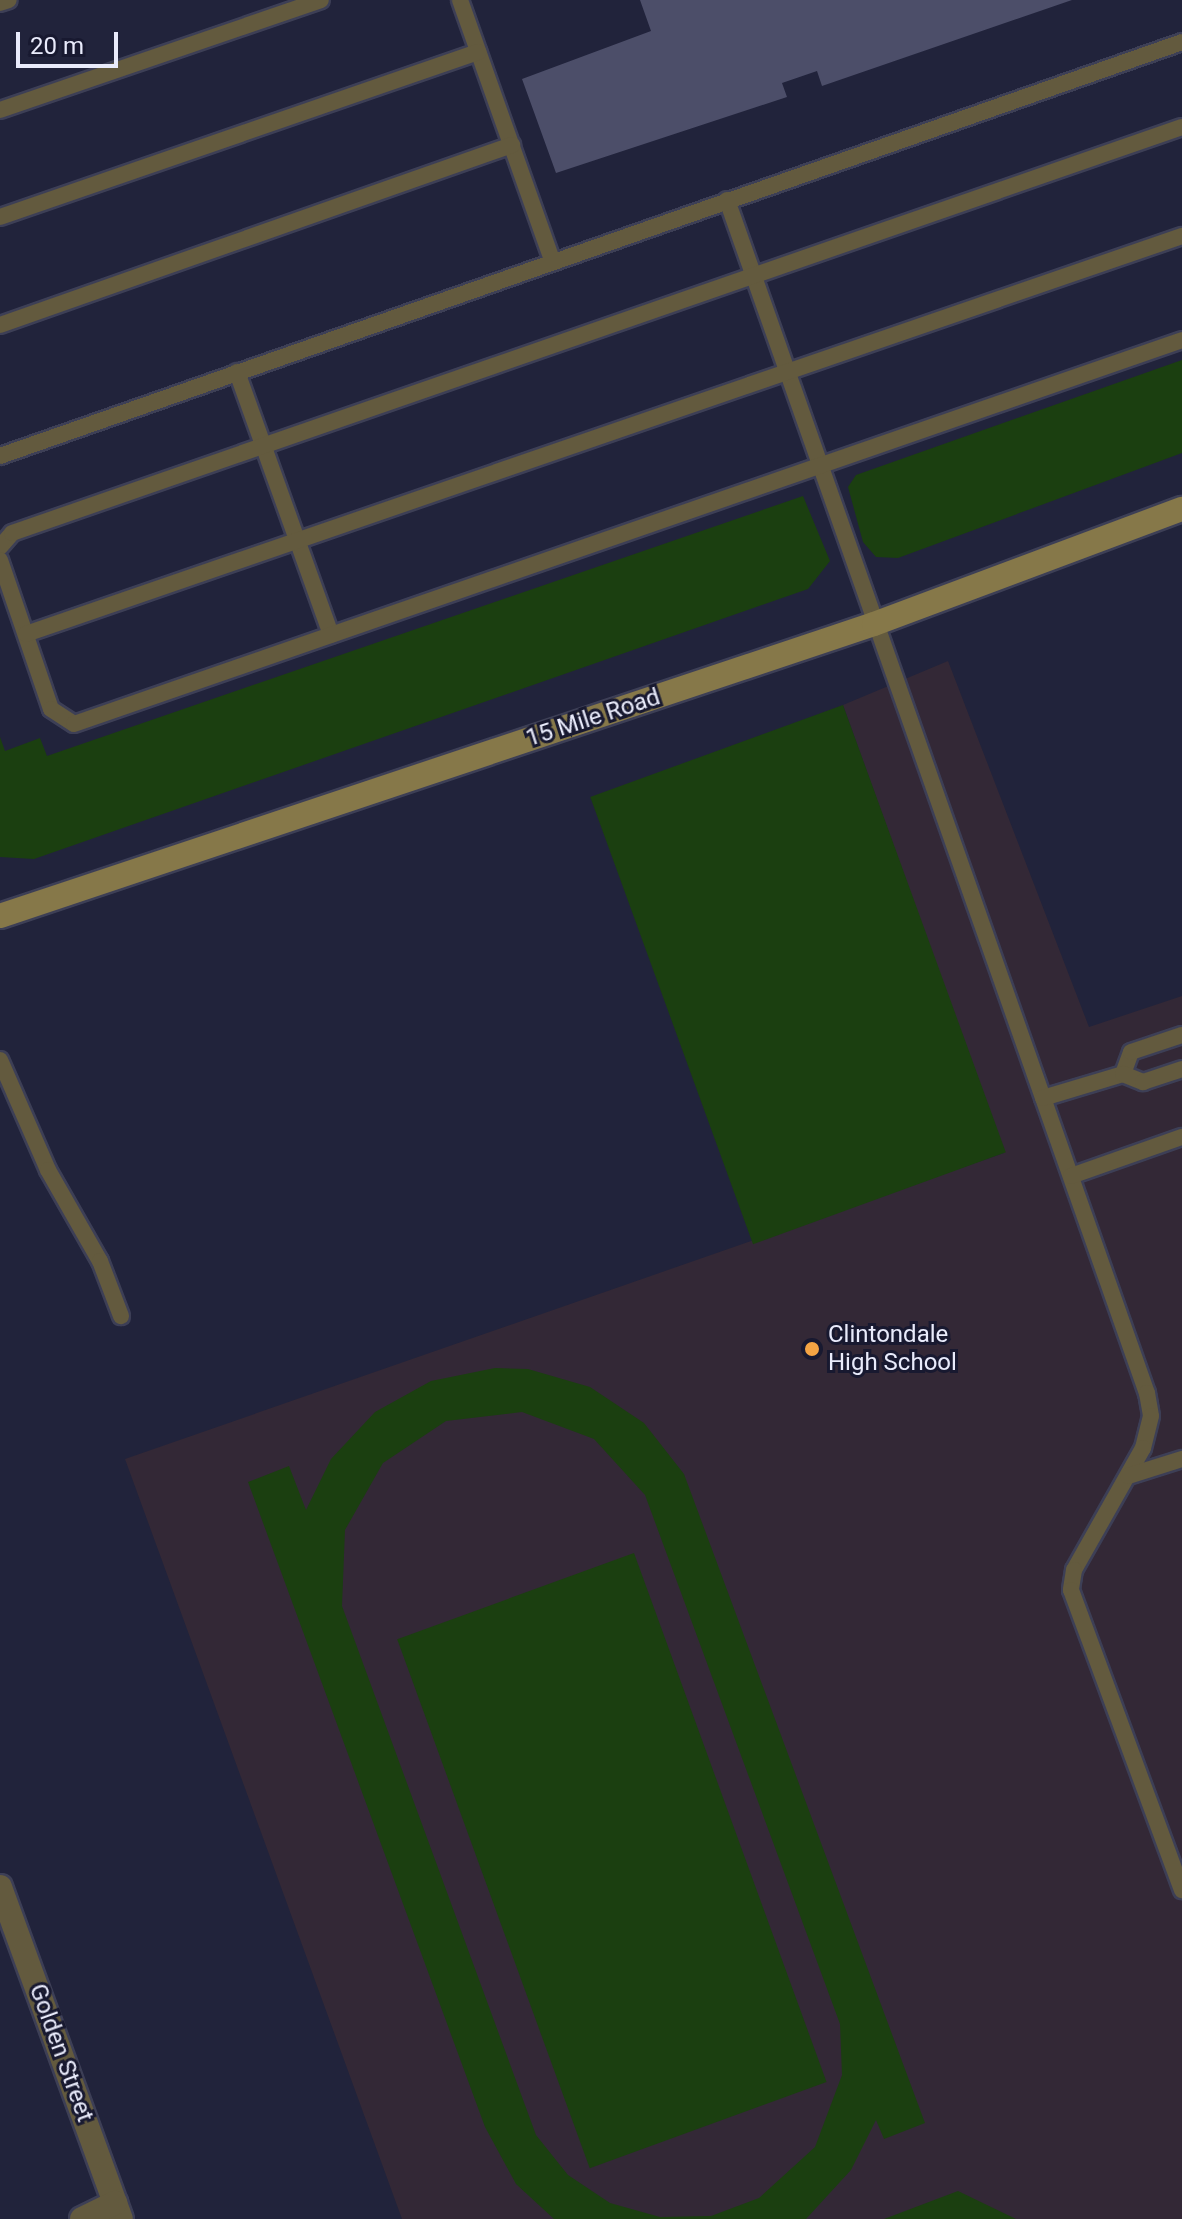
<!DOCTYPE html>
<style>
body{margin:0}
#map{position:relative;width:1182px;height:2219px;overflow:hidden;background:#21233b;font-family:Roboto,sans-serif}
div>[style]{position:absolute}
.education>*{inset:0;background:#332836}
.green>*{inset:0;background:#1b3f10;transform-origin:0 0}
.building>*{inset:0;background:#4c4e69}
.roads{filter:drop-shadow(2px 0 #3d3f56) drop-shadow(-2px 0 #3d3f56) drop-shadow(0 2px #3d3f56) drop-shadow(0 -2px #3d3f56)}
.lane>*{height:16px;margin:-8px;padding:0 8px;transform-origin:8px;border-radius:8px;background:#635a3e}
.street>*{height:24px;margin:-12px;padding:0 12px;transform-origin:12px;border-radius:12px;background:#635a3e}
.secondary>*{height:24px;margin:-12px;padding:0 12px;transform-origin:12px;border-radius:12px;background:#867849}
.dots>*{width:22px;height:22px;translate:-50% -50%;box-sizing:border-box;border:4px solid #181930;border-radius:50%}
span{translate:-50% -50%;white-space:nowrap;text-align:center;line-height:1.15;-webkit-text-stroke:6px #181930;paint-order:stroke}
.street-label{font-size:24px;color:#e9ebfb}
.poi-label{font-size:24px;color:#e9ebfb}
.left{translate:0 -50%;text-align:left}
.scale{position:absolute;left:16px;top:32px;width:102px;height:36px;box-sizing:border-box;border:4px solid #e9ebfb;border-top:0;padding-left:10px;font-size:24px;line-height:28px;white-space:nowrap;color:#e9ebfb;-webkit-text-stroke:6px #181930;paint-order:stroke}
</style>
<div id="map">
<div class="education">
<i style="clip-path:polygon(948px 661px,1089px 1027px,1182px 996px,1182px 2219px,402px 2219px,125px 1459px,1004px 1153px,843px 705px)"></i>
</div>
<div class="green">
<i style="clip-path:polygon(1182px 360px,1182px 453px,898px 558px,876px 557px,863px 542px,848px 487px,856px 475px)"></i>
<i style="clip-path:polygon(803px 496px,830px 561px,808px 589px,34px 859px,0 857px,0 737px,5px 751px,40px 738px,47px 756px)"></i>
<i style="left:843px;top:705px;width:476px;height:269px;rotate:70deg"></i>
<i style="clip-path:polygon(evenodd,495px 1368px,528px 1369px,590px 1387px,644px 1423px,684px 1474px,925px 2123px,884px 2139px,876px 2120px,851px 2170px,806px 2219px,554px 2219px,516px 2184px,485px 2127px,248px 1482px,289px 1466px,306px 1510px,331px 1459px,375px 1412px,431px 1381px,495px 1368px,522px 1412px,594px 1439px,645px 1495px,840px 2024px,842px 2075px,815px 2147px,759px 2198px,711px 2216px,660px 2217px,610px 2203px,568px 2175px,536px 2135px,342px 1606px,345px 1530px,383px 1463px,446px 1421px,522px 1412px)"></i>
<i style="left:634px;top:1553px;width:563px;height:252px;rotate:70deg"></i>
<i style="clip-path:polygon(958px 2191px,1016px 2219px,884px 2219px)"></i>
</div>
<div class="building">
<i style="clip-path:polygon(640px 0,1072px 0,822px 86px,817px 71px,782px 83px,787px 97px,556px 173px,522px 79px,651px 31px)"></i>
</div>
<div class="roads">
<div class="lane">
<i style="left:460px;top:0;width:276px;rotate:70.5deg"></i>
<i style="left:0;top:3px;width:9px;rotate:-18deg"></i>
<i style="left:0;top:110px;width:339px;rotate:-18.9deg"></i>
<i style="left:727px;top:200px;width:1265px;rotate:70.61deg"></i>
<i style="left:1147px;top:1393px;width:23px;rotate:80deg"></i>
<i style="left:1151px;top:1416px;width:33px;rotate:104deg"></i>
<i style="left:1143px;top:1448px;width:140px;rotate:119.5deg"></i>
<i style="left:1074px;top:1570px;width:20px;rotate:99deg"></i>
<i style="left:1071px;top:1590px;width:320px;rotate:69.7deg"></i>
<i style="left:0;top:217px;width:506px;rotate:-19.04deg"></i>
<i style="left:0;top:325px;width:543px;rotate:-19.37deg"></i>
<i style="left:237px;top:372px;width:279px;rotate:70.3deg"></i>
<i style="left:0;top:456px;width:1252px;rotate:-19.3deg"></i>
<i style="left:0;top:547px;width:18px;rotate:-49deg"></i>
<i style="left:12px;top:533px;width:1238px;rotate:-19.14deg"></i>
<i style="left:0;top:560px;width:157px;rotate:71.1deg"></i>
<i style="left:51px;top:709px;width:27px;rotate:33deg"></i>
<i style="left:74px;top:724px;width:1173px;rotate:-19.11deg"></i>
<i style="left:26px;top:634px;width:1223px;rotate:-19deg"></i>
<i style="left:0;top:1060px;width:120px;rotate:66.4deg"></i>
<i style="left:48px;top:1170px;width:105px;rotate:60.3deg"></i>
<i style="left:100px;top:1261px;width:59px;rotate:69.1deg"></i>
<i style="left:1123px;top:1074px;width:23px;rotate:-70deg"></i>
<i style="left:1131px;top:1052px;width:54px;rotate:-18.4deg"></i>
<i style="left:1043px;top:1098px;width:84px;rotate:-16.7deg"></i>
<i style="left:1123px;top:1074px;width:22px;rotate:22deg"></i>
<i style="left:1143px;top:1082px;width:41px;rotate:-18.4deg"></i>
<i style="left:1071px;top:1176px;width:118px;rotate:-19.4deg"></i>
<i style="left:1128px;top:1476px;width:57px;rotate:-17.5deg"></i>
</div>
<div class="street">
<i style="left:0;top:1887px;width:353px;rotate:70deg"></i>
<i style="left:82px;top:2219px;width:37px;rotate:-26deg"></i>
</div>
<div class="secondary">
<i style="left:0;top:916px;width:921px;rotate:-18.47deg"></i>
<i style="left:874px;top:624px;width:329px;rotate:-20.5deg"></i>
</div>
</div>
<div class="dots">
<i style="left:812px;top:1349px;background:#f4a444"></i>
</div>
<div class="street-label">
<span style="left:593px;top:718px;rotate:-18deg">15 Mile Road</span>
<span style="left:61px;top:2053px;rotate:70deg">Golden Street</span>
</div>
<div class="poi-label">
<span class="left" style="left:828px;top:1349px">Clintondale<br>High School</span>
</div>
<div class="scale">20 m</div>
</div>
